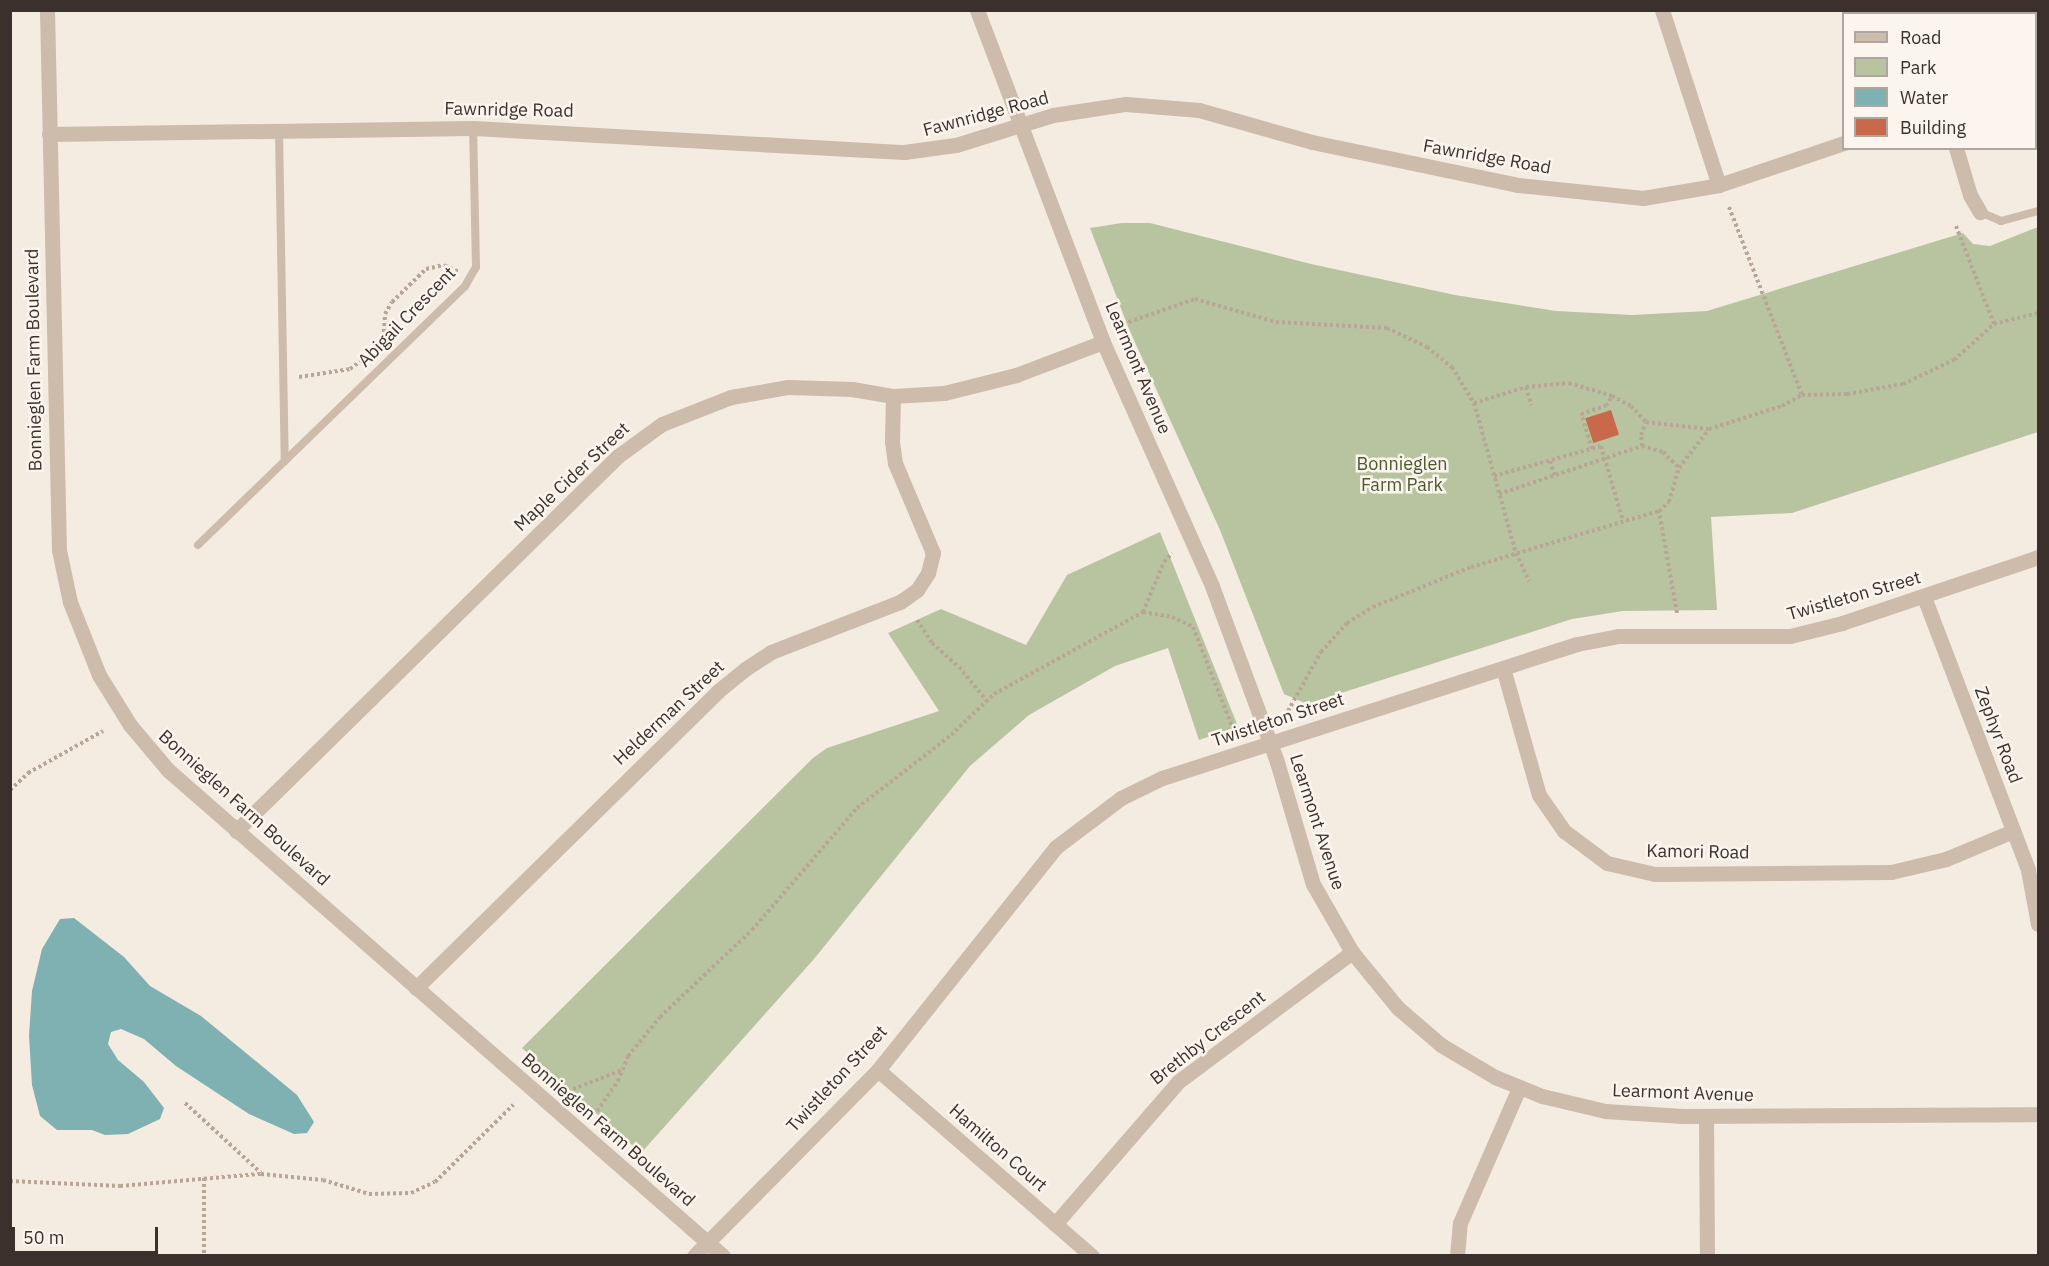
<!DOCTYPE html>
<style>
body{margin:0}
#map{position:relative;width:2049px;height:1266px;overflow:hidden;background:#f4ebe1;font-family:"IBM Plex Sans",sans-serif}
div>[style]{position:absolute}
.green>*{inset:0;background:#b8c4a0}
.water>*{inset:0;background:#7fb0b2}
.building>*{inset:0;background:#c8694b;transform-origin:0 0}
.path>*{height:4px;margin-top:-2px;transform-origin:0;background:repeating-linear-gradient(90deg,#b9a596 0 3px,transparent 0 6px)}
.service>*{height:8px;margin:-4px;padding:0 4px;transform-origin:4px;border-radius:4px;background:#cdbbac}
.minor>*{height:15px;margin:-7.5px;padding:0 7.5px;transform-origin:7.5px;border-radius:7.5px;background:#cdbbac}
.tertiary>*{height:15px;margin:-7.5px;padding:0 7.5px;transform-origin:7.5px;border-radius:7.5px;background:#cdbbac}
span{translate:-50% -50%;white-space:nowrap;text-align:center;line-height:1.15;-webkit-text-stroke:5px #fbf5ee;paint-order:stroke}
.street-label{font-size:18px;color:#3b302b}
.park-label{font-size:18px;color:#4a5a2e}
.frame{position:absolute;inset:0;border:12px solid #3b302b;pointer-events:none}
.legend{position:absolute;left:1842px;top:12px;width:195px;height:138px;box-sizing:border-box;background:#fbf5ee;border:2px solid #aea6a0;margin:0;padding:8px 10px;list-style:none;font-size:18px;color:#3b302b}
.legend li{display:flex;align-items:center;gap:12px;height:30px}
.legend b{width:30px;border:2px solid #aea6a0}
.scale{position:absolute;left:12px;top:1227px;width:146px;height:27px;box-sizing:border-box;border:3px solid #3b302b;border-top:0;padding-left:8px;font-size:18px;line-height:21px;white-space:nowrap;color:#3b302b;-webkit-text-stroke:4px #fbf5ee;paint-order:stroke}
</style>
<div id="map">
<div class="green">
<i style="clip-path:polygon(1122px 223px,1150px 223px,1311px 264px,1455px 295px,1556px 311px,1632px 315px,1707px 311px,1963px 233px,1973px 244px,1990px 246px,2038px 227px,2038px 432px,1792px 513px,1711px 517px,1717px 610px,1623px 611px,1572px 619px,1307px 704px,1284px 694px,1220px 530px,1129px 329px,1090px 228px)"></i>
<i style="clip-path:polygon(1160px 532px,1237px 724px,1234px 728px,1199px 740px,1168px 648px,1115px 666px,1029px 715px,970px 766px,814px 959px,641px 1153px,522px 1048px,813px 758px,827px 748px,939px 711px,888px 633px,941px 609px,1026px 645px,1067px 575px)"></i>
</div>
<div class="water">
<i style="clip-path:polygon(74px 918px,124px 957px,150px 986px,201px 1016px,297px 1095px,314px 1122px,307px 1133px,294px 1134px,249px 1114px,176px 1066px,144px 1039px,121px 1029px,111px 1032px,108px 1044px,118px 1060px,144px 1082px,164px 1108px,160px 1119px,128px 1134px,105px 1135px,92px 1130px,57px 1130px,40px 1116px,32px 1085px,29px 1036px,32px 991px,42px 949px,60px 919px)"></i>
</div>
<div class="building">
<i style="left:1611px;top:410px;width:26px;height:27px;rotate:72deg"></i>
</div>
<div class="path">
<i style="left:1729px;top:207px;width:202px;rotate:68.8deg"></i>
<i style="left:1956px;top:226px;width:105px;rotate:68.8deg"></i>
<i style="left:1123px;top:324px;width:76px;rotate:-19.1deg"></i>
<i style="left:1195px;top:299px;width:84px;rotate:15.9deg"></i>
<i style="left:1276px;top:322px;width:111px;rotate:3.1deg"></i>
<i style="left:1387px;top:328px;width:44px;rotate:25.4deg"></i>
<i style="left:1427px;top:347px;width:32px;rotate:39deg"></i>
<i style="left:1452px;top:367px;width:42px;rotate:58.6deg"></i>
<i style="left:1474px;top:403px;width:156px;rotate:74.4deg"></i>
<i style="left:1516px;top:553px;width:31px;rotate:65deg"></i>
<i style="left:299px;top:377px;width:52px;rotate:-8.9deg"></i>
<i style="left:350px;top:369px;width:41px;rotate:-37.1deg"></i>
<i style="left:383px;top:344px;width:30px;rotate:-86deg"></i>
<i style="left:385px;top:314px;width:14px;rotate:-60deg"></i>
<i style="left:392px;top:302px;width:47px;rotate:-44.1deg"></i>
<i style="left:426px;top:269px;width:18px;rotate:-13deg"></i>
<i style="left:444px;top:265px;width:17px;rotate:25deg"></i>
<i style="left:1526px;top:387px;width:19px;rotate:74deg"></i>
<i style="left:1474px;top:403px;width:54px;rotate:-17.1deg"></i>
<i style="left:1526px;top:387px;width:43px;rotate:-5.3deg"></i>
<i style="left:1569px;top:383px;width:45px;rotate:16.8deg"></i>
<i style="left:1612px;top:396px;width:21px;rotate:28deg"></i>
<i style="left:1631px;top:406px;width:22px;rotate:47deg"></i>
<i style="left:1646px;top:422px;width:63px;rotate:6.3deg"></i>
<i style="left:1709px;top:429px;width:77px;rotate:-17.5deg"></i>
<i style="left:1782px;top:406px;width:23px;rotate:-29deg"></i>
<i style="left:1802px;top:395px;width:45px;rotate:-1.3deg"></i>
<i style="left:1847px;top:394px;width:57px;rotate:-10.1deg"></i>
<i style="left:1903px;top:384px;width:56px;rotate:-25.2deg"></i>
<i style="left:1954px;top:360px;width:54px;rotate:-42deg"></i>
<i style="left:1994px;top:324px;width:45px;rotate:-14deg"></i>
<i style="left:1642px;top:446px;width:11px;rotate:-95deg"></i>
<i style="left:1641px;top:435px;width:14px;rotate:-69deg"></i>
<i style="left:1592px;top:449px;width:37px;rotate:-107deg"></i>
<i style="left:1581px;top:414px;width:26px;rotate:-18deg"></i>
<i style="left:1606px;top:406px;width:12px;rotate:-59deg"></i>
<i style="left:1550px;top:461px;width:16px;rotate:72deg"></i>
<i style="left:1494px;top:476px;width:111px;rotate:-15.7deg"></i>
<i style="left:1601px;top:446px;width:78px;rotate:73.7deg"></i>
<i style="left:1499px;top:494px;width:151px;rotate:-18.6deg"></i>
<i style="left:1642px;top:446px;width:22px;rotate:16deg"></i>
<i style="left:1663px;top:452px;width:23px;rotate:45deg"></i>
<i style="left:1143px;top:612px;width:29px;rotate:10deg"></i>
<i style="left:1172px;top:617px;width:23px;rotate:25deg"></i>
<i style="left:1193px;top:627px;width:112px;rotate:68.5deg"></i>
<i style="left:1234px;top:731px;width:7px;rotate:-27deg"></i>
<i style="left:1677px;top:613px;width:104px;rotate:-100deg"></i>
<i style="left:1659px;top:511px;width:13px;rotate:-42deg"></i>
<i style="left:1669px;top:502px;width:35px;rotate:-74deg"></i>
<i style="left:1679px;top:468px;width:49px;rotate:-52.4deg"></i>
<i style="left:917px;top:620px;width:27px;rotate:57deg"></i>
<i style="left:932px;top:643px;width:36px;rotate:42deg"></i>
<i style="left:959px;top:667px;width:44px;rotate:50.5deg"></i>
<i style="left:1288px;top:711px;width:68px;rotate:-60.8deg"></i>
<i style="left:1321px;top:652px;width:39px;rotate:-48deg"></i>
<i style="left:1347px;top:623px;width:31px;rotate:-32deg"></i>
<i style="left:1373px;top:607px;width:106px;rotate:-22.2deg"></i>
<i style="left:1471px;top:567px;width:196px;rotate:-16.6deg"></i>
<i style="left:10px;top:790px;width:25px;rotate:-43deg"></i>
<i style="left:28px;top:773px;width:86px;rotate:-29.2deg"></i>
<i style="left:573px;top:1089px;width:53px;rotate:-21.2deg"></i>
<i style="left:185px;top:1103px;width:103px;rotate:42.6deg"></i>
<i style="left:597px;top:1111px;width:37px;rotate:-55deg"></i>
<i style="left:618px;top:1081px;width:27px;rotate:-68deg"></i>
<i style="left:628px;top:1056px;width:50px;rotate:-50.6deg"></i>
<i style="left:660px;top:1017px;width:127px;rotate:-43.4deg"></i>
<i style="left:752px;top:930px;width:161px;rotate:-49.3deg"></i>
<i style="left:857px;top:808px;width:119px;rotate:-37.8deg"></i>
<i style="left:951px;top:735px;width:59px;rotate:-43.6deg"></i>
<i style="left:994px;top:694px;width:170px;rotate:-28.8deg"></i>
<i style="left:1143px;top:612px;width:54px;rotate:-67.2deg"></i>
<i style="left:1164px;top:562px;width:12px;rotate:-48deg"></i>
<i style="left:204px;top:1178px;width:78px;rotate:90deg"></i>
<i style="left:10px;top:1181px;width:110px;rotate:2.6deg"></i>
<i style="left:120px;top:1186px;width:142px;rotate:-4.9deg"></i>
<i style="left:261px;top:1174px;width:62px;rotate:5.5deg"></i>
<i style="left:323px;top:1180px;width:48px;rotate:16.9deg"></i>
<i style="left:369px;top:1194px;width:42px;rotate:-1.4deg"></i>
<i style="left:411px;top:1193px;width:26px;rotate:-25deg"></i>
<i style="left:435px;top:1182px;width:110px;rotate:-44.6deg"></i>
</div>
<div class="service">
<i style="left:279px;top:131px;width:330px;rotate:89deg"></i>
<i style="left:1980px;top:212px;width:23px;rotate:23deg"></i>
<i style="left:2001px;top:221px;width:38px;rotate:-15deg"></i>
<i style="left:198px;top:545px;width:372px;rotate:-44.1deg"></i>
<i style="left:465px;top:286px;width:22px;rotate:-60deg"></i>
<i style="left:476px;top:267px;width:139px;rotate:-91.2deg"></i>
</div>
<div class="minor">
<i style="left:977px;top:10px;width:355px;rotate:69.2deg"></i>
<i style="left:1103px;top:342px;width:267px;rotate:65.9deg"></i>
<i style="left:1212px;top:586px;width:188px;rotate:69.7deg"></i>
<i style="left:1277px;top:762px;width:127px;rotate:73.6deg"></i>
<i style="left:1313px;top:884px;width:78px;rotate:60.2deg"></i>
<i style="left:1352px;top:952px;width:72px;rotate:50.6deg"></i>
<i style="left:1398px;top:1008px;width:57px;rotate:40.7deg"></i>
<i style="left:1441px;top:1045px;width:63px;rotate:30.7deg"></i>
<i style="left:1495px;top:1077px;width:51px;rotate:22deg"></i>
<i style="left:1542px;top:1096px;width:65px;rotate:13.4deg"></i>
<i style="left:1605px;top:1111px;width:78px;rotate:3.7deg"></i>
<i style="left:1683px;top:1116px;width:355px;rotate:-0.3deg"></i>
<i style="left:1662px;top:10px;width:184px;rotate:72deg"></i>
<i style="left:1922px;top:10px;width:4px;rotate:76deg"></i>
<i style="left:49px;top:134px;width:424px;rotate:-0.8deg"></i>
<i style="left:473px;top:128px;width:432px;rotate:3.2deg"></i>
<i style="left:904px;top:152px;width:52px;rotate:-7.7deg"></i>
<i style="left:956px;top:145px;width:102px;rotate:-17.2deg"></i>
<i style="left:1053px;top:115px;width:74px;rotate:-8.6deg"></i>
<i style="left:1126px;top:104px;width:73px;rotate:4.7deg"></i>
<i style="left:1199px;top:110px;width:117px;rotate:15.8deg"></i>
<i style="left:1312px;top:142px;width:210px;rotate:11.8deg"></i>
<i style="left:1518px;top:185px;width:126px;rotate:5.9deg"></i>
<i style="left:1643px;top:198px;width:77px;rotate:-9.7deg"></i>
<i style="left:1719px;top:185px;width:132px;rotate:-18.6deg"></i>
<i style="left:1956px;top:148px;width:49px;rotate:73.4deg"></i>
<i style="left:1970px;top:195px;width:20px;rotate:60deg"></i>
<i style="left:1924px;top:597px;width:292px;rotate:69.1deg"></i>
<i style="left:2028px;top:870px;width:55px;rotate:79.5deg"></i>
<i style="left:1503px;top:668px;width:132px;rotate:74.2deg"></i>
<i style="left:1539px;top:795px;width:44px;rotate:55.2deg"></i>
<i style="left:1564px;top:831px;width:54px;rotate:36.7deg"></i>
<i style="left:1607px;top:863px;width:49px;rotate:12.9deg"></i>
<i style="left:1655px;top:874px;width:236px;rotate:-0.5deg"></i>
<i style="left:1891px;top:872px;width:57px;rotate:-13.3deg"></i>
<i style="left:1946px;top:859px;width:73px;rotate:-22.7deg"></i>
<i style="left:236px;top:831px;width:535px;rotate:-44.47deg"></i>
<i style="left:618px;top:456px;width:54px;rotate:-36deg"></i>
<i style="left:662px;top:424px;width:74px;rotate:-21.4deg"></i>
<i style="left:731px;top:397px;width:58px;rotate:-10deg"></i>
<i style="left:788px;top:387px;width:64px;rotate:1.8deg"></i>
<i style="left:852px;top:389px;width:42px;rotate:9.7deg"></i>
<i style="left:893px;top:396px;width:51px;rotate:-3.4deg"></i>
<i style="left:944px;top:393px;width:74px;rotate:-14deg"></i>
<i style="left:1016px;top:375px;width:93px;rotate:-20.8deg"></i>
<i style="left:416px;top:988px;width:424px;rotate:-44.5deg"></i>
<i style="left:718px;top:691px;width:35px;rotate:-39deg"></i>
<i style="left:745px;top:669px;width:31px;rotate:-33deg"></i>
<i style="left:771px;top:652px;width:138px;rotate:-21.2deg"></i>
<i style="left:900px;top:602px;width:21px;rotate:-35deg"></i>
<i style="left:917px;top:590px;width:20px;rotate:-57deg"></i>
<i style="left:928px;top:573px;width:21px;rotate:-76deg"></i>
<i style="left:933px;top:553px;width:98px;rotate:-112.9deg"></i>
<i style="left:895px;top:463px;width:22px;rotate:-98deg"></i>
<i style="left:892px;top:441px;width:45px;rotate:-88.7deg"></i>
<i style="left:878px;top:1070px;width:284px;rotate:41deg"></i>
<i style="left:1706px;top:1116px;width:140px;rotate:89.6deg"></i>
<i style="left:1055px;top:1224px;width:189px;rotate:-49.1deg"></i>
<i style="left:1179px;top:1081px;width:216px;rotate:-36.7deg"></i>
<i style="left:694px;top:1256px;width:262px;rotate:-45.3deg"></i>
<i style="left:878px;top:1070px;width:285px;rotate:-51.4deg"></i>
<i style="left:1056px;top:847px;width:81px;rotate:-37deg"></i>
<i style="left:1121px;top:798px;width:46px;rotate:-26deg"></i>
<i style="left:1162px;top:778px;width:436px;rotate:-17.9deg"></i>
<i style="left:1577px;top:644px;width:43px;rotate:-10.8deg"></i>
<i style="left:1619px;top:636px;width:171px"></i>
<i style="left:1790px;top:636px;width:54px;rotate:-14deg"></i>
<i style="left:1842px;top:623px;width:207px;rotate:-18.6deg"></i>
<i style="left:1457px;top:1256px;width:33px;rotate:-85deg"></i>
<i style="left:1460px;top:1223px;width:147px;rotate:-66.4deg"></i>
</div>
<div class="tertiary">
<i style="left:47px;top:10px;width:540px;rotate:88.73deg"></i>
<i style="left:59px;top:550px;width:53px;rotate:78.1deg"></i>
<i style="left:70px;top:602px;width:79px;rotate:68.3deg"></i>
<i style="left:99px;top:675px;width:59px;rotate:58.2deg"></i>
<i style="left:130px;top:725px;width:59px;rotate:49.8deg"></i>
<i style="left:168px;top:770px;width:738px;rotate:41.21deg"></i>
</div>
<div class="street-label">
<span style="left:509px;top:110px;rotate:1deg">Fawnridge Road</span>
<span style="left:986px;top:114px;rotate:-15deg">Fawnridge Road</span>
<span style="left:1487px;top:157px;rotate:10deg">Fawnridge Road</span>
<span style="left:407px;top:317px;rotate:-46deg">Abigail Crescent</span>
<span style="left:34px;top:360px;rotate:-91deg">Bonnieglen Farm Boulevard</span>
<span style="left:1138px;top:368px;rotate:67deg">Learmont Avenue</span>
<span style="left:572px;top:477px;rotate:-43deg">Maple Cider Street</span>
<span style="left:1854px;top:596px;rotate:-16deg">Twistleton Street</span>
<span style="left:669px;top:713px;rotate:-43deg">Helderman Street</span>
<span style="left:1278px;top:720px;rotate:-18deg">Twistleton Street</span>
<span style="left:1998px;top:735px;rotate:69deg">Zephyr Road</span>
<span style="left:244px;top:808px;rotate:42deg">Bonnieglen Farm Boulevard</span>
<span style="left:1317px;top:822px;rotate:72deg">Learmont Avenue</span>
<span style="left:1698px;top:852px;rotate:1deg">Kamori Road</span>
<span style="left:1208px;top:1038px;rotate:-38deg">Brethby Crescent</span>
<span style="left:837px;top:1079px;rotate:-47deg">Twistleton Street</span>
<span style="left:1683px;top:1093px;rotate:2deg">Learmont Avenue</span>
<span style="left:608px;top:1130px;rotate:41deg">Bonnieglen Farm Boulevard</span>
<span style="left:998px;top:1148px;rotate:41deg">Hamilton Court</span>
</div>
<div class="park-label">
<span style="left:1402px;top:475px">Bonnieglen<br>Farm Park</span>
</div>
<div class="frame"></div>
<ul class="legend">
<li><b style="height:8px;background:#cdbbac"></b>Road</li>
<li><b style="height:16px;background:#b8c4a0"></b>Park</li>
<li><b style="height:16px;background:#7fb0b2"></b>Water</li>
<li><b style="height:16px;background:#c8694b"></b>Building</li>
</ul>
<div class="scale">50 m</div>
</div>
